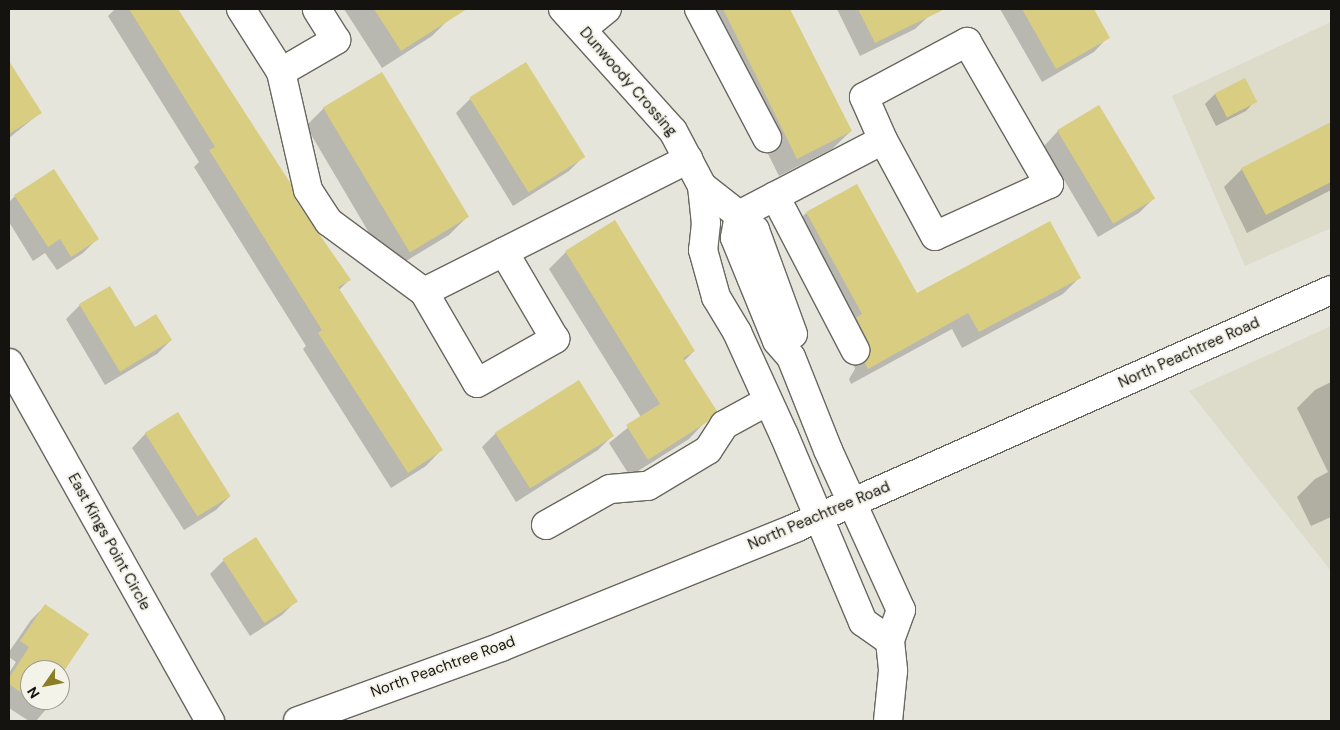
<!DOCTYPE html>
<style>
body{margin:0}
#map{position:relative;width:1340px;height:730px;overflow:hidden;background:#e6e5dc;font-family:"DM Sans",sans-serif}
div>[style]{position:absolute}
.built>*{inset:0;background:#dddbca}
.shadow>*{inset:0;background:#0003}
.building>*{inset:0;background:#d8cd81;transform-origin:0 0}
.roads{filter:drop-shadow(1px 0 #68675f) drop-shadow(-1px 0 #68675f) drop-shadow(0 1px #68675f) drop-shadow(0 -1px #68675f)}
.minor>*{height:28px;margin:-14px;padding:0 14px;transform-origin:14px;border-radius:14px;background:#fff}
span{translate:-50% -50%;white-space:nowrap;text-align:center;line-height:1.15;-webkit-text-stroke:4px #f4f3e9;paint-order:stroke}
.street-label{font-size:15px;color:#141310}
.frame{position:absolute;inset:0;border:10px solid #141310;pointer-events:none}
.north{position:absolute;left:20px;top:660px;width:50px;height:50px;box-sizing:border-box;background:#f4f3e9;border:1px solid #9a9992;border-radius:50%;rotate:237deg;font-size:14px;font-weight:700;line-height:20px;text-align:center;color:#141310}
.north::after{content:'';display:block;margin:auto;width:18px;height:22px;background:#8b7f26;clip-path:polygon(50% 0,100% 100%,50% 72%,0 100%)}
</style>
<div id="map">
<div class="built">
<i style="clip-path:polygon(1331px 22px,1331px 228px,1245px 266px,1172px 96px)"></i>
<i style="clip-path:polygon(1331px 326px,1331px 571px,1189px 391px)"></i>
</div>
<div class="shadow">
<i style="clip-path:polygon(115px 9px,177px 9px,290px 185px,294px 199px,349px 280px,339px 290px,441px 450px,426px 466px,391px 488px,303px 349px,306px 346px,194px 167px,199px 162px,108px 16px)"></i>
<i style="clip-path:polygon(344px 9px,444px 9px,450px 18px,432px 36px,382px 68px)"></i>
<i style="clip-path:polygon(696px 9px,788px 9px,851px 131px,832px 149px,779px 176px)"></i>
<i style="clip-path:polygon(837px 9px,926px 9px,930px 15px,915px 29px,860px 56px)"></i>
<i style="clip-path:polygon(1000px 9px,1092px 9px,1108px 37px,1094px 52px,1042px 82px)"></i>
<i style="clip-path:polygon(9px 63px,40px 113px,9px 138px)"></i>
<i style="clip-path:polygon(1215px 94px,1255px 101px,1246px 111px,1216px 126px,1205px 104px)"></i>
<i style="clip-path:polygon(470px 99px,583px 157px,569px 171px,513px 206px,456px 113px)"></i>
<i style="clip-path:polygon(1099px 107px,1153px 199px,1139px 213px,1098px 237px,1044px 146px,1058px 131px)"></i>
<i style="clip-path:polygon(324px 108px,467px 217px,449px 235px,391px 270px,306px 126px)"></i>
<i style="clip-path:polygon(1331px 124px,1331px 190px,1247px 233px,1224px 187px,1242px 169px)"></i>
<i style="clip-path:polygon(15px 196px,97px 239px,83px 253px,57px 270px,45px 253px,33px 261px,9px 222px,9px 202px)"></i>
<i style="clip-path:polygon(806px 213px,916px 294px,1079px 278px,1063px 294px,962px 348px,952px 329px,851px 384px,849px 379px,855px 369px,853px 360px,790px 229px)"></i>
<i style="clip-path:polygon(566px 252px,694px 351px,684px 361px,706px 421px,689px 439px,630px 476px,609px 443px,641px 417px,549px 269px)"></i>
<i style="clip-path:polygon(80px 305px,134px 329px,171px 340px,157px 354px,105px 385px,66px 319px)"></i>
<i style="clip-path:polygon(1331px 382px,1331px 517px,1311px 526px,1297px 497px,1315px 479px,1328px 472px,1297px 408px,1315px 390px)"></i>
<i style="clip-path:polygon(146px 433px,230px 496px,216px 510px,184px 530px,132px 448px)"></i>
<i style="clip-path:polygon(496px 433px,612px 436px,598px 450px,516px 502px,482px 447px)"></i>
<i style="clip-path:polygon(224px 560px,296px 601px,282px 615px,250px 636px,210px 574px)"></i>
<i style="clip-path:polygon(45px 606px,87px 634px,60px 675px,60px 670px,30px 670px,30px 700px,54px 700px,36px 721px,29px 721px,9px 708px,9px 673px,16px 662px,9px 657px,9px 652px,31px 620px)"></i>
</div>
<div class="building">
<i style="clip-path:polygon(129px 9px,178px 9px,291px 184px,295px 199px,351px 280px,338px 287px,443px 450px,408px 473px,318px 333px,322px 330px,209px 150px,215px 147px)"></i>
<i style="clip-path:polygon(374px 9px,467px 9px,401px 51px)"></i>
<i style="clip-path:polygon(723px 9px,790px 9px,852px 131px,797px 159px)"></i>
<i style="clip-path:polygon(858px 9px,945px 9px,875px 43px)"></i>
<i style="clip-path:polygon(1022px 9px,1094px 9px,1110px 38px,1056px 69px)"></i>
<i style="clip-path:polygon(9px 61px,42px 113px,9px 134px)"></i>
<i style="left:526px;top:62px;width:112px;height:67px;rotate:58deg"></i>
<i style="left:382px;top:72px;width:169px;height:69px;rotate:59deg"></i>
<i style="left:1245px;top:78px;width:27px;height:34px;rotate:63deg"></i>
<i style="left:1099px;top:105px;width:109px;height:49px;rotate:59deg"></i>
<i style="clip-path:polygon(1331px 122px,1331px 182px,1266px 215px,1241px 168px)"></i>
<i style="clip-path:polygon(54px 169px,99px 239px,71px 257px,60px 239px,48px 247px,14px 195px)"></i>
<i style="clip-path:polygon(857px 184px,917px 293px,1050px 221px,1081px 278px,979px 332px,968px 313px,868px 369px,864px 362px,871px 351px,869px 343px,856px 317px,862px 314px,806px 212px)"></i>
<i style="clip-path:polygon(615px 220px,695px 351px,683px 358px,717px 411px,707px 422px,648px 460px,626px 425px,660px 404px,565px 251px)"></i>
<i style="clip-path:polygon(110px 286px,135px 327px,156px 314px,172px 340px,120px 372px,79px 304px)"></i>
<i style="left:579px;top:380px;width:66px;height:99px;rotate:58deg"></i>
<i style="left:178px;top:412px;width:99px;height:39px;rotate:58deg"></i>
<i style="left:256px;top:537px;width:77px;height:40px;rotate:57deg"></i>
<i style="clip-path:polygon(45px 604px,89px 634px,60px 677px,68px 682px,60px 694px,60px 670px,30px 670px,30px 699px,9px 684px,9px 678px,29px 647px,20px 641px)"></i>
<i style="clip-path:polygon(32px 700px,56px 700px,48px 711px)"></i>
</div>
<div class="roads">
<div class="minor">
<i style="left:241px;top:9px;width:75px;rotate:57.6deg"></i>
<i style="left:281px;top:72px;width:121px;rotate:77.1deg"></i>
<i style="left:308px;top:190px;width:38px;rotate:57deg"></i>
<i style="left:329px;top:222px;width:118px;rotate:36.4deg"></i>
<i style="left:424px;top:292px;width:296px;rotate:-26.7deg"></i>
<i style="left:563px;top:9px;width:164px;rotate:48deg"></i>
<i style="left:673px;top:131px;width:62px;rotate:62.2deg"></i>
<i style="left:702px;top:186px;width:47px;rotate:38.1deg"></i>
<i style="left:739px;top:215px;width:23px;rotate:100deg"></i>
<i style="left:735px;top:238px;width:111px;rotate:67.8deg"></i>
<i style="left:777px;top:341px;width:21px;rotate:49deg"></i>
<i style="left:791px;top:357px;width:100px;rotate:68.3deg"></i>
<i style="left:828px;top:450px;width:176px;rotate:65.5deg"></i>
<i style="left:901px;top:610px;width:33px;rotate:110deg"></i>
<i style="left:890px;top:641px;width:30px;rotate:84deg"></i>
<i style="left:893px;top:671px;width:50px;rotate:95.7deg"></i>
<i style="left:699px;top:9px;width:146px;rotate:62.2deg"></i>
<i style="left:582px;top:29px;width:32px;rotate:-39deg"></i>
<i style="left:967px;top:42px;width:164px;rotate:60deg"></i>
<i style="left:1049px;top:184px;width:125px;rotate:155.5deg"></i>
<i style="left:935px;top:236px;width:109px;rotate:-118.4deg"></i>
<i style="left:883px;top:140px;width:47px;rotate:-113.8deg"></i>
<i style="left:864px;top:97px;width:117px;rotate:-28.1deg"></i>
<i style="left:281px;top:72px;width:64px;rotate:-30.2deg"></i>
<i style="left:336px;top:40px;width:36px;rotate:-122deg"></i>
<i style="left:702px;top:186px;width:37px;rotate:84deg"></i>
<i style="left:706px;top:223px;width:27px;rotate:96deg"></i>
<i style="left:703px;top:250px;width:49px;rotate:74.5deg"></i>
<i style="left:716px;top:297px;width:41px;rotate:59deg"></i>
<i style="left:737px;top:332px;width:113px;rotate:65.5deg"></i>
<i style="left:784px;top:435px;width:203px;rotate:67.1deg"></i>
<i style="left:863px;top:622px;width:33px;rotate:35deg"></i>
<i style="left:775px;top:196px;width:174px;rotate:62.5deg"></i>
<i style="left:424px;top:292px;width:105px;rotate:59.8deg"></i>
<i style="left:477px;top:383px;width:90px;rotate:-29.4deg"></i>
<i style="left:555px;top:339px;width:101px;rotate:-120.4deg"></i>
<i style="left:793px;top:334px;width:111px;rotate:-110.1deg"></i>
<i style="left:755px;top:230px;width:22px;rotate:-137deg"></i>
<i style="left:739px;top:215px;width:162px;rotate:-27.5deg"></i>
<i style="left:9px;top:363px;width:411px;rotate:60.7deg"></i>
<i style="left:546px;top:525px;width:73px;rotate:-29.4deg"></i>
<i style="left:610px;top:489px;width:38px;rotate:-5deg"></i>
<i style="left:648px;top:486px;width:70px;rotate:-31deg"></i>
<i style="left:708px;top:450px;width:30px;rotate:-57deg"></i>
<i style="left:724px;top:425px;width:50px;rotate:-28.6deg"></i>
<i style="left:298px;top:721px;width:216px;rotate:-20deg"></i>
<i style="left:501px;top:647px;width:317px;rotate:-22deg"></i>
<i style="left:795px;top:528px;width:586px;rotate:-23.94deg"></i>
</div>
</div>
<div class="street-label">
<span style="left:628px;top:82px;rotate:49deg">Dunwoody Crossing</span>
<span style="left:1189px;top:353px;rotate:-24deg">North Peachtree Road</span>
<span style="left:819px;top:516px;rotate:-23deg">North Peachtree Road</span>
<span style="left:109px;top:542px;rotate:61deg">East Kings Point Circle</span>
<span style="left:443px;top:667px;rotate:-20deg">North Peachtree Road</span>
</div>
<div class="frame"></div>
<div class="north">N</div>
</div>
